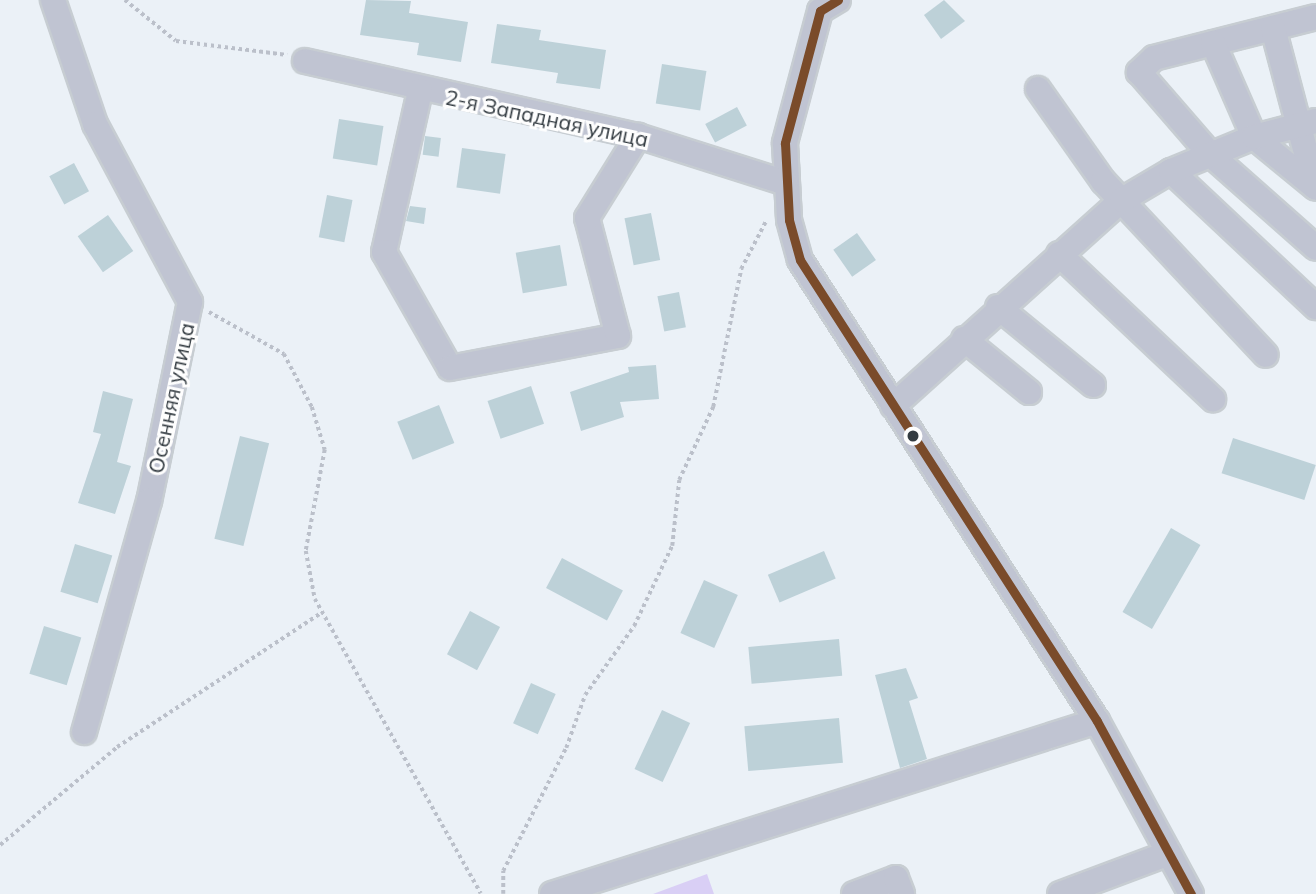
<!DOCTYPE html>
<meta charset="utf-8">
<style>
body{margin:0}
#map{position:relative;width:1316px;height:894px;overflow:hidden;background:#ebf1f7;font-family:Mulish,sans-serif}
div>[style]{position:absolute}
.green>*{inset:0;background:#d9cff5}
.building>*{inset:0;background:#bdd1d8;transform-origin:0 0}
.path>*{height:3.5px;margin-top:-1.75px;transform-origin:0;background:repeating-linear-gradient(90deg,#bbc0ca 0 3.5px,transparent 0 7px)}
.roads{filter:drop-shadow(2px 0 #c7cdd2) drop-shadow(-2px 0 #c7cdd2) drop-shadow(0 2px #c7cdd2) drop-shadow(0 -2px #c7cdd2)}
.minor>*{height:24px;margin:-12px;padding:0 12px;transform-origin:12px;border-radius:12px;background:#c0c4d2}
.bus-1>*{height:9px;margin:-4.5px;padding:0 4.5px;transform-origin:4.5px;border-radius:4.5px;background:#7a4b2a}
.dots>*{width:19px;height:19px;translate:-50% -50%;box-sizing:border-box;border:4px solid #fefefe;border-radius:50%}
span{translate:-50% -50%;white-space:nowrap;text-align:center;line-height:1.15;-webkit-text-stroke:6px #fefefe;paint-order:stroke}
.street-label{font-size:21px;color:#333b41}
</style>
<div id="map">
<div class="green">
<i style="clip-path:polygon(707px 874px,714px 894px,653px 894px)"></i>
</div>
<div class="building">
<i style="clip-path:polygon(366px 0,411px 1px,409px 13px,468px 22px,461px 62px,417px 55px,419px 43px,360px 35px)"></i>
<i style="clip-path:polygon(944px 0,965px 21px,941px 39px,924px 15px)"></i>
<i style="clip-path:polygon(497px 24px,541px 30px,539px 40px,606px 50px,600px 89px,556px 83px,558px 73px,491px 63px)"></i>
<i style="left:662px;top:64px;width:45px;height:40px;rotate:9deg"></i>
<i style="left:737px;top:107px;width:21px;height:36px;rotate:62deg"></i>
<i style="left:339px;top:119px;width:45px;height:40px;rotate:9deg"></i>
<i style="left:425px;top:136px;width:16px;height:19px;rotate:7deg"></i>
<i style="left:462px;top:148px;width:44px;height:40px;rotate:8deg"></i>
<i style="left:74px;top:163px;width:32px;height:28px;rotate:62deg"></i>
<i style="left:327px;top:195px;width:26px;height:43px;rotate:11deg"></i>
<i style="clip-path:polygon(410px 206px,426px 208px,424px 224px,406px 221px)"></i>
<i style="left:651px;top:213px;width:48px;height:27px;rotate:79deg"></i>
<i style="left:108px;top:215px;width:44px;height:37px;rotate:55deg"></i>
<i style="left:857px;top:233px;width:33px;height:29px;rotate:55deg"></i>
<i style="left:560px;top:245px;width:41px;height:45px;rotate:80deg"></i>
<i style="left:679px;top:292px;width:36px;height:22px;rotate:79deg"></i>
<i style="clip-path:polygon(656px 365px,659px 399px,620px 402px,624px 417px,581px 431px,570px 392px,629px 372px,628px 367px)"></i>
<i style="left:531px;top:386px;width:40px;height:46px;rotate:71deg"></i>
<i style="clip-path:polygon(103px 391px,133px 399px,117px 462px,131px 466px,115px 514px,78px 503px,101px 434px,93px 432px)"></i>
<i style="left:439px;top:405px;width:41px;height:45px;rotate:68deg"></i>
<i style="left:240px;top:436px;width:30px;height:106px;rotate:14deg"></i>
<i style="left:1233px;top:438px;width:87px;height:37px;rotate:18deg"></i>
<i style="left:1171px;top:528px;width:34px;height:97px;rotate:30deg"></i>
<i style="left:75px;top:544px;width:39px;height:50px;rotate:17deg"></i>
<i style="left:824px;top:551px;width:30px;height:61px;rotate:67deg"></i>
<i style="left:562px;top:558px;width:69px;height:34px;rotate:28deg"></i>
<i style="left:704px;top:580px;width:37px;height:58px;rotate:24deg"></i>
<i style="left:470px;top:611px;width:34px;height:49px;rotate:28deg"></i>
<i style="left:44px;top:626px;width:39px;height:50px;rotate:17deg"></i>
<i style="left:839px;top:639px;width:37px;height:91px;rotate:85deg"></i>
<i style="clip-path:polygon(906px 668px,918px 698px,909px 701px,927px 759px,900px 768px,875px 675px)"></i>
<i style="left:531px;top:683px;width:27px;height:44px;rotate:24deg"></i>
<i style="left:662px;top:710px;width:31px;height:65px;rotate:25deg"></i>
<i style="left:839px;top:718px;width:45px;height:95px;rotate:85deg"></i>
</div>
<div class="path">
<i style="left:125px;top:0;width:65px;rotate:38.8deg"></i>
<i style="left:176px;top:41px;width:112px;rotate:7.2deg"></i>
<i style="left:209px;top:312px;width:86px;rotate:29.2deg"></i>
<i style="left:284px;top:354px;width:60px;rotate:62.2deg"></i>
<i style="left:312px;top:407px;width:45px;rotate:73.2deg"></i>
<i style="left:325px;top:450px;width:103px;rotate:100.7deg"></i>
<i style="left:306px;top:551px;width:49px;rotate:79.4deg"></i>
<i style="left:315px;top:599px;width:338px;rotate:60.6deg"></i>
<i style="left:0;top:845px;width:153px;rotate:-39.9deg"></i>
<i style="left:117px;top:747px;width:244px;rotate:-33.3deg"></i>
<i style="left:503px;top:894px;width:23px;rotate:-90deg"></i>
<i style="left:503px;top:871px;width:138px;rotate:-62.9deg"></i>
<i style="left:566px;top:748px;width:56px;rotate:-70.3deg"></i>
<i style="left:585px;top:695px;width:85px;rotate:-54.6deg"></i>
<i style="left:634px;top:626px;width:89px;rotate:-64.6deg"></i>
<i style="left:672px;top:546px;width:66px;rotate:-83.9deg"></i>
<i style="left:679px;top:480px;width:81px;rotate:-65deg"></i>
<i style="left:713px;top:407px;width:141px;rotate:-78.5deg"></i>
<i style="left:741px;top:269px;width:54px;rotate:-62.5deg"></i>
</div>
<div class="roads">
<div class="minor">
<i style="left:53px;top:0;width:131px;rotate:71.3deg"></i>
<i style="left:95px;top:124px;width:202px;rotate:61.9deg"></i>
<i style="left:190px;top:302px;width:203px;rotate:101.6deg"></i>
<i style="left:149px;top:501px;width:240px;rotate:105.7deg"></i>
<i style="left:838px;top:0;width:21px;rotate:149deg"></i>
<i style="left:820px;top:11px;width:137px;rotate:104.9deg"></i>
<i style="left:785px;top:143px;width:77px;rotate:87deg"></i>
<i style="left:789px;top:220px;width:41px;rotate:74.6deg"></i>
<i style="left:800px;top:260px;width:548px;rotate:57.21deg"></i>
<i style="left:1097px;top:721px;width:197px;rotate:61.5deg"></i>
<i style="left:1316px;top:17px;width:167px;rotate:165.8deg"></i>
<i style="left:1154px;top:58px;width:21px;rotate:137deg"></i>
<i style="left:1139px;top:72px;width:110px;rotate:49.1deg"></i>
<i style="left:1211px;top:155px;width:140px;rotate:41.5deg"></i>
<i style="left:1273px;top:28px;width:164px;rotate:75.2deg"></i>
<i style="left:1213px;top:43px;width:103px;rotate:66.4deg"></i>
<i style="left:1254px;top:137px;width:80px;rotate:39.4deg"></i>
<i style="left:305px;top:61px;width:341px;rotate:12.7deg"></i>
<i style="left:638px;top:136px;width:155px;rotate:17.6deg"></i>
<i style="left:1038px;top:89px;width:113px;rotate:54.8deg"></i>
<i style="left:1103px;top:181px;width:238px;rotate:46.9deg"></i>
<i style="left:420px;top:91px;width:165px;rotate:102.6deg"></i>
<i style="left:384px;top:252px;width:133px;rotate:60.4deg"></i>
<i style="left:450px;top:368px;width:171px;rotate:-10.8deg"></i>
<i style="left:618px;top:336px;width:122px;rotate:-104.7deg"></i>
<i style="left:587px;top:218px;width:97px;rotate:-58.1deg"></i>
<i style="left:1171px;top:171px;width:199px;rotate:43.2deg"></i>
<i style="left:1059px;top:254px;width:212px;rotate:43.3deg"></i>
<i style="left:998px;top:307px;width:123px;rotate:39.4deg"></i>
<i style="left:964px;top:339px;width:84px;rotate:39.2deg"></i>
<i style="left:893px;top:406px;width:308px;rotate:-42deg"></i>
<i style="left:1122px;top:200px;width:57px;rotate:-30.6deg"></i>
<i style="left:1171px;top:171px;width:90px;rotate:-22.3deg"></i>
<i style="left:1254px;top:137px;width:64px;rotate:-14.5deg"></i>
<i style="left:552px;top:894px;width:572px;rotate:-17.61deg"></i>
<i style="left:854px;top:894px;width:45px;rotate:-20.9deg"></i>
<i style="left:896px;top:878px;width:17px;rotate:69deg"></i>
<i style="left:1060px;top:894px;width:116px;rotate:-20.6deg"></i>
</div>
</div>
<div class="bus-1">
<i style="left:838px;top:0;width:21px;rotate:149deg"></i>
<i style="left:820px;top:11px;width:137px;rotate:104.9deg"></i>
<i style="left:785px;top:143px;width:77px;rotate:87deg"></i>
<i style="left:789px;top:220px;width:41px;rotate:74.6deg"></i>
<i style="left:800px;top:260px;width:548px;rotate:57.21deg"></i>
<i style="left:1097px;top:721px;width:197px;rotate:61.5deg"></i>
</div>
<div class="dots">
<i style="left:913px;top:436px;background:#333b41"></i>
</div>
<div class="street-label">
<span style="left:547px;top:118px;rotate:12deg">2-я Западная улица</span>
<span style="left:171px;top:398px;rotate:-78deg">Осенняя улица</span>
</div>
</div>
